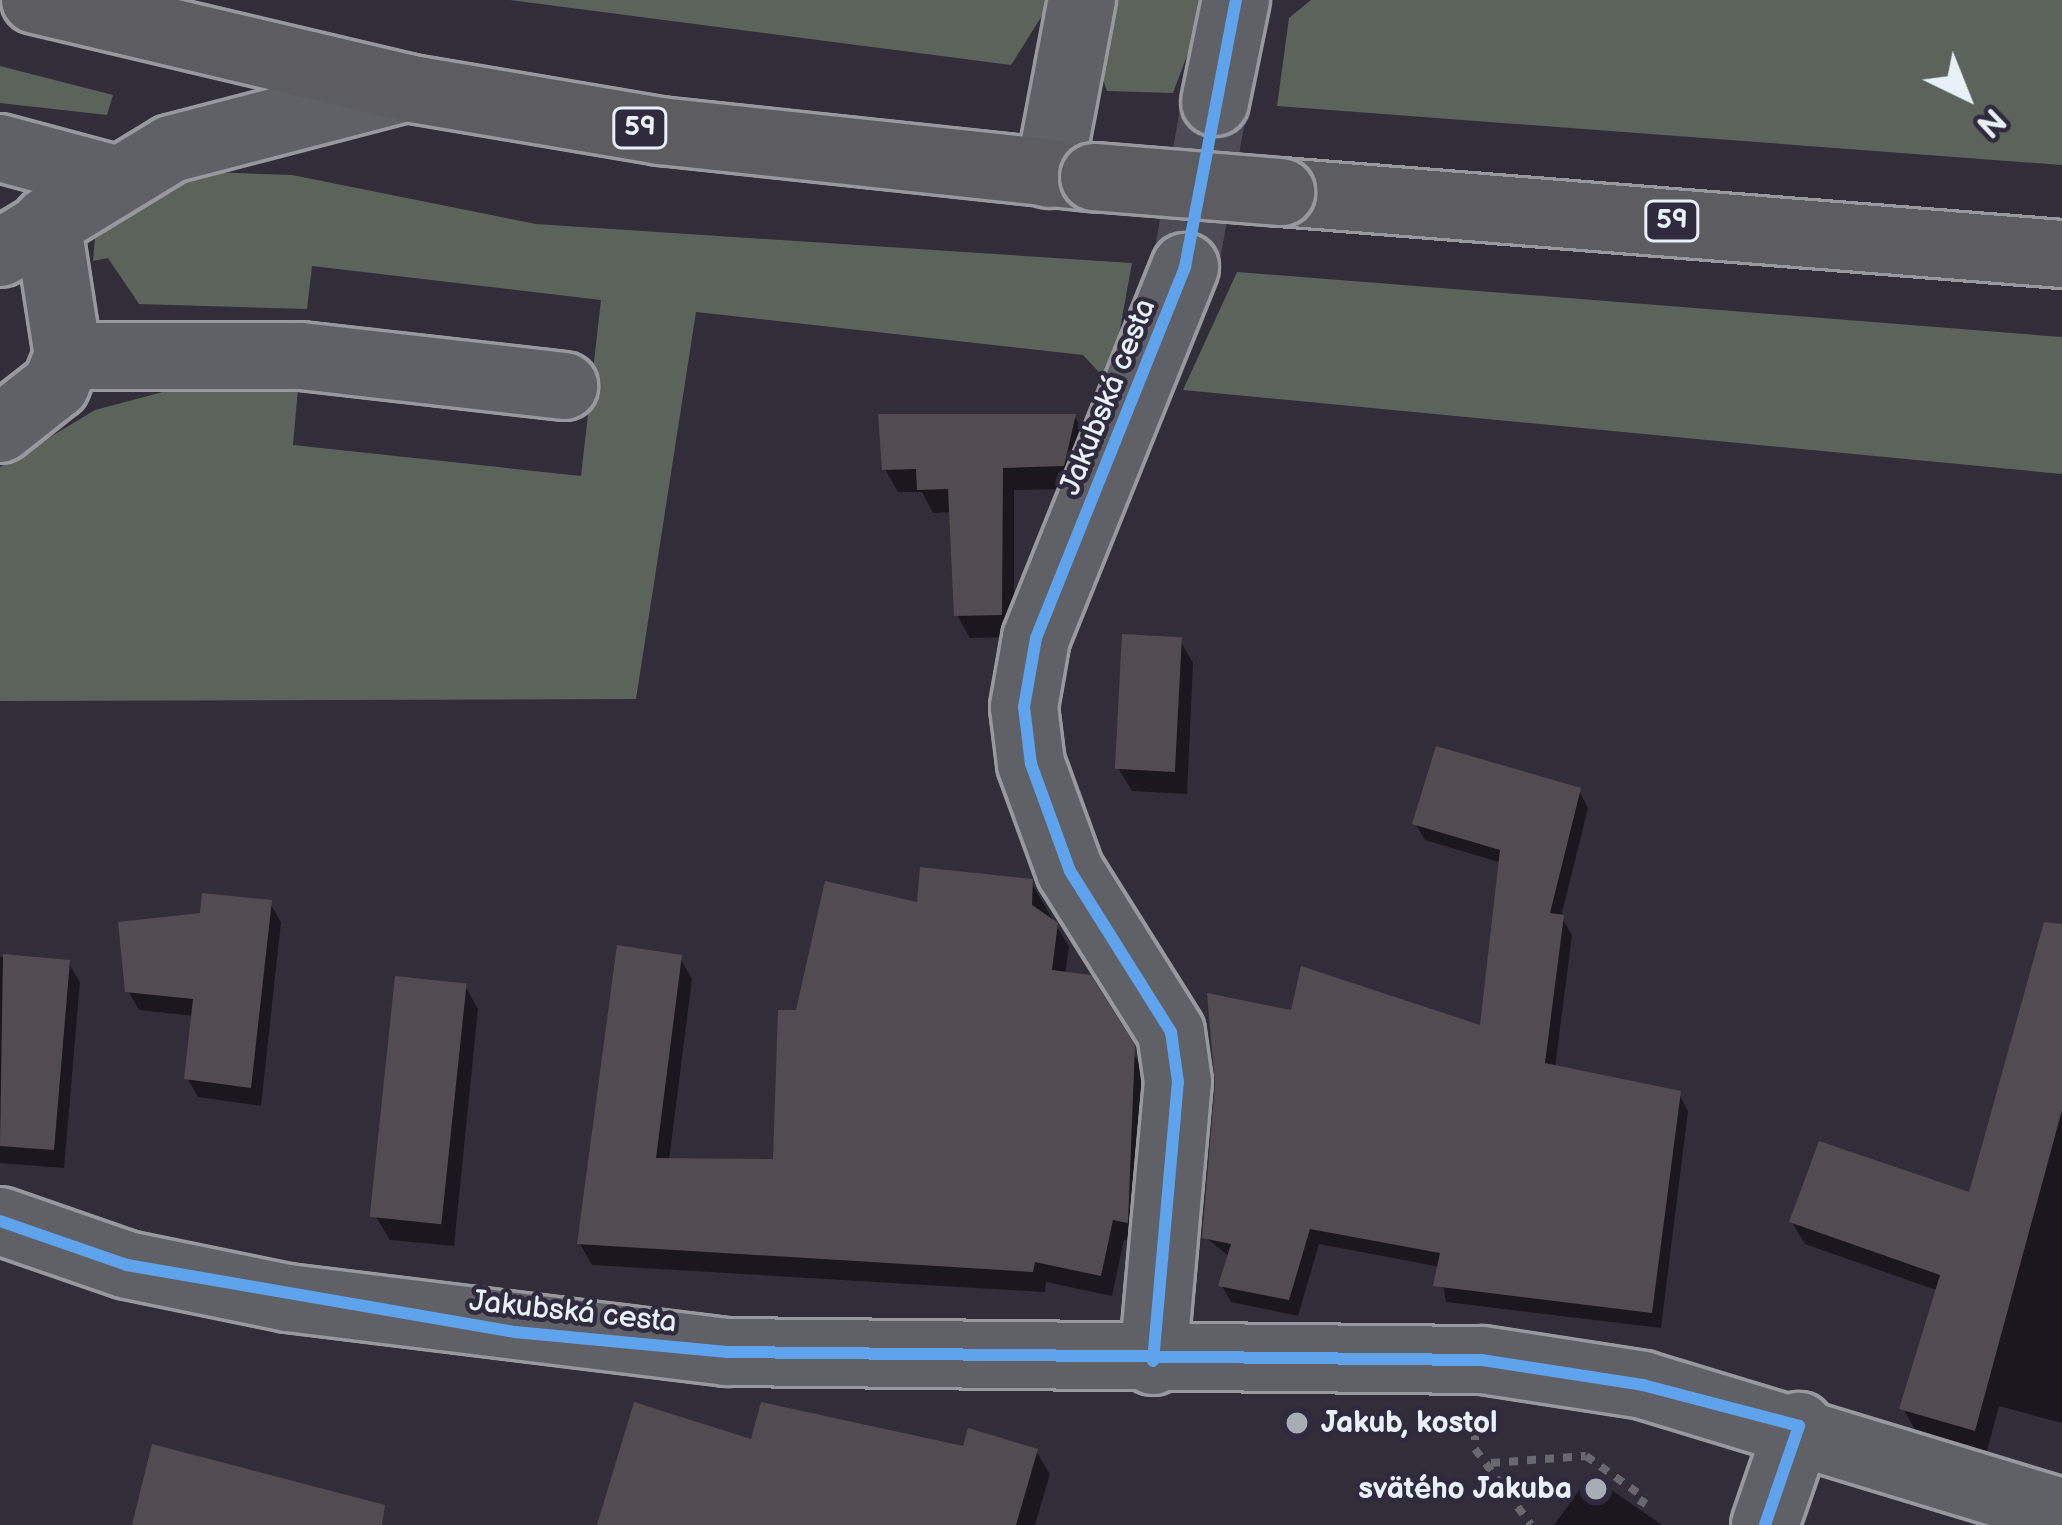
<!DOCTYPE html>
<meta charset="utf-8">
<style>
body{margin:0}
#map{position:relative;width:2062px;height:1525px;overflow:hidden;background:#312e39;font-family:"Balsamiq Sans",sans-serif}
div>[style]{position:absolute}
.green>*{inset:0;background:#5b635a}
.shadow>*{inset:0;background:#0007}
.building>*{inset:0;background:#524c52;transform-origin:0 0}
.minor-tunnel>*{height:66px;margin-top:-33px;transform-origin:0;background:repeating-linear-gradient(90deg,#4c4b56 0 66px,transparent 0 99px)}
.path>*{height:8px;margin-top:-4px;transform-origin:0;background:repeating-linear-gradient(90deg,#68686f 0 9px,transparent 0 18px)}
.roads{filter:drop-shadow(3px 0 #98999f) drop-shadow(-3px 0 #98999f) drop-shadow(0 3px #98999f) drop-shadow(0 -3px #98999f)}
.minor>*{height:66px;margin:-33px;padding:0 33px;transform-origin:33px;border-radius:33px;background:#606067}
.major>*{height:66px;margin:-33px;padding:0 33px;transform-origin:33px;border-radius:33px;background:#5d5c60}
.bridges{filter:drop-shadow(3px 0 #98999f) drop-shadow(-3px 0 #98999f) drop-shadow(0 3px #98999f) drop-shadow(0 -3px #98999f)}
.major-bridge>*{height:66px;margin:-33px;padding:0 33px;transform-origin:33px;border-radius:33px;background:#5d5c60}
.cycleway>*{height:12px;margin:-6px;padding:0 6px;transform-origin:6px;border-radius:6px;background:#60a3ed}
.dots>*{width:33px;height:33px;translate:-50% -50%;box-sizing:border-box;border:6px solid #2f2a3d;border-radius:50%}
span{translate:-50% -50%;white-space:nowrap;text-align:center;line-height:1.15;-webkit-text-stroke:9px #2f2a3d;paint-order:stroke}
.shield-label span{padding:3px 9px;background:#2f2a3d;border:3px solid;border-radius:9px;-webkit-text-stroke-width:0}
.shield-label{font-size:27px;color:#e8f1f8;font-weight:700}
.street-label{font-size:30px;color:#e8f1f8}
.poi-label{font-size:30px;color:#e8f1f8;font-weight:700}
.left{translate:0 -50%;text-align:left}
.right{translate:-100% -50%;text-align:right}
.north{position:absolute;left:1906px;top:36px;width:120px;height:120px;-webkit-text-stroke:9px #2f2a3d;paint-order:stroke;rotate:137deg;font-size:33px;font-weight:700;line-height:48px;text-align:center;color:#e8f1f8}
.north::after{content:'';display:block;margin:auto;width:42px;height:54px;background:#e8f1f8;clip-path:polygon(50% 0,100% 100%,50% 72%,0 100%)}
</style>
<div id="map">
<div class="green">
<i style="clip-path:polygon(510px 0,1052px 0,1011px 65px)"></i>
<i style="clip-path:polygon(1115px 0,1208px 0,1173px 93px,1107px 91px,1098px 65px)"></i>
<i style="clip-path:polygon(1311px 0,2062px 0,2062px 165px,1277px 106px,1289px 18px)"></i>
<i style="clip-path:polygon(0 66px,113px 95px,107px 115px,0 103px)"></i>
<i style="clip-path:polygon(209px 172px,292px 175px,536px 224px,1132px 263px,1110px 384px,1083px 355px,696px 312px,636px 699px,0 701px,0 467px,95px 410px,178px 388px,298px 389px,293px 445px,581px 476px,601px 300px,312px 266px,307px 309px,139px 304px,108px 258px,93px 261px,95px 237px,111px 212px)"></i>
<i style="clip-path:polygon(1237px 272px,2062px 337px,2062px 474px,1183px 390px)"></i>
</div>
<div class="shadow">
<i style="clip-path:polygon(1075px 417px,1088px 440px,1077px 489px,1014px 490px,1014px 637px,970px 638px,957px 615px,952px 512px,933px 513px,922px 492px,898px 492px,885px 469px)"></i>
<i style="clip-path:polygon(1180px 640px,1193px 663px,1187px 794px,1132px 791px,1118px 768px)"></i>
<i style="clip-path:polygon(1579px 791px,1588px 808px,1561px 917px,1572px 935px,1555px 1068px,1679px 1094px,1688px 1111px,1661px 1328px,1446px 1302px,1440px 1267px,1319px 1244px,1298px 1316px,1231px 1302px,1222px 1286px,1230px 1257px,1205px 1237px,1293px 1014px,1483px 1029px,1502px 863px,1425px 840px,1415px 823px)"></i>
<i style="clip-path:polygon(1031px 882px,1069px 947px,1065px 975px,1146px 1070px,1139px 1243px,1124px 1240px,1112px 1296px,1046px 1282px,1045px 1292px,592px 1265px,580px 1244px,680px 958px,692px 979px,669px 1161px,776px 1162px,799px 1013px,919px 906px)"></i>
<i style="clip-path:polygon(270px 903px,281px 922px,261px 1106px,198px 1097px,187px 1078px,194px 1016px,139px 1010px,128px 991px)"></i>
<i style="clip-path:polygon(0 957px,68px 963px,80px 982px,64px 1168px,0 1163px)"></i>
<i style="clip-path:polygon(465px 986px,478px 1009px,454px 1246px,390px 1240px,376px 1217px)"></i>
<i style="clip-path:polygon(2062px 1007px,2062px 1423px,1999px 1406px,1987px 1451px,1916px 1431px,1903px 1409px,1939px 1291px,1805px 1244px,1792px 1222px,1971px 1196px)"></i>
<i style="clip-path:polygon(753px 1442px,1036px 1451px,1050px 1474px,1035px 1525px,600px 1525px)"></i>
<i style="clip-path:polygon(1590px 1475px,1662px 1525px,1554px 1525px)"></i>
</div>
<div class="building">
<i style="clip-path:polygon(878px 414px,1076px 414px,1064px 466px,1003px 468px,1002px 615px,954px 616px,948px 489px,917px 490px,916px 469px,882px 470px)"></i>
<i style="left:1122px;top:634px;width:60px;height:135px;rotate:3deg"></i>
<i style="clip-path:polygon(1436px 746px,1581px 788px,1550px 913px,1564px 915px,1545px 1063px,1681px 1091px,1652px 1313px,1433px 1286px,1440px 1253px,1310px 1229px,1289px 1300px,1218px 1286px,1231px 1244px,1202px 1238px,1215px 1085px,1207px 993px,1291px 1010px,1301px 966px,1480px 1025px,1500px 850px,1412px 824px)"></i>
<i style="clip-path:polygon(920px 867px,1033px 879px,1032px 905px,1058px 923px,1052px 970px,1091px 975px,1135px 1045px,1128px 1223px,1113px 1220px,1101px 1276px,1035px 1262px,1033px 1272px,577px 1244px,617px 945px,682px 955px,656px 1158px,773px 1159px,778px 1010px,796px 1010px,825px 881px,917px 902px)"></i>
<i style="clip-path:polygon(202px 893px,272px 900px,251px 1088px,184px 1079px,193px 999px,125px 992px,118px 922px,200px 913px)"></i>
<i style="clip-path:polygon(2044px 922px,2062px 924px,2062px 1110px,1975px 1431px,1899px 1409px,1940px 1275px,1789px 1222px,1819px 1141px,1969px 1192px)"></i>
<i style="clip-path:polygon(3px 954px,70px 960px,54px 1150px,0 1146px)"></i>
<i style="left:395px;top:976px;width:72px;height:242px;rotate:6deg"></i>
<i style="clip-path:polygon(634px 1402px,751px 1439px,761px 1402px,963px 1446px,968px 1428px,1038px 1449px,1016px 1525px,597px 1525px)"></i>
<i style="clip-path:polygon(152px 1444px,385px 1505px,382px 1525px,132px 1525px)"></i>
</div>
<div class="minor-tunnel">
<i style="left:1185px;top:267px;width:168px;rotate:-79.7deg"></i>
</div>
<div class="path">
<i style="left:1475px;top:1431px;width:18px;rotate:90deg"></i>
<i style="left:1475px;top:1449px;width:94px;rotate:53.6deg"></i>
<i style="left:1491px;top:1463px;width:95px;rotate:-4.2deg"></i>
<i style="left:1586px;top:1456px;width:72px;rotate:35.4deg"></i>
<i style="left:1645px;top:1498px;width:9px;rotate:122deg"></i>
</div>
<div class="roads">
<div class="minor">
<i style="left:1215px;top:102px;width:104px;rotate:-78.4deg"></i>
<i style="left:0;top:148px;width:115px;rotate:15.1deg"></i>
<i style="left:1049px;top:174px;width:177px;rotate:-79.3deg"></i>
<i style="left:0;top:253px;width:200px;rotate:-31.3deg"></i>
<i style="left:171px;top:149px;width:243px;rotate:-14.6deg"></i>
<i style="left:68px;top:356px;width:233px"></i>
<i style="left:301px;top:356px;width:265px;rotate:6.5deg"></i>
<i style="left:0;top:429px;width:71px;rotate:-38.2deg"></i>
<i style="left:56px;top:385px;width:31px;rotate:-68deg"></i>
<i style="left:68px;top:356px;width:137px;rotate:-98.8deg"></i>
<i style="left:0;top:1221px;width:134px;rotate:19.1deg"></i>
<i style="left:127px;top:1265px;width:164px;rotate:11.6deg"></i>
<i style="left:288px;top:1298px;width:442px;rotate:7deg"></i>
<i style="left:727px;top:1352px;width:755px;rotate:0.61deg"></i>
<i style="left:1482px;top:1360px;width:163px;rotate:8.8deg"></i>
<i style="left:1643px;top:1385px;width:438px;rotate:16.9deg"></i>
<i style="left:1153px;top:1361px;width:280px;rotate:-84.9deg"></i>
<i style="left:1178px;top:1082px;width:50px;rotate:-98deg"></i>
<i style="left:1171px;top:1032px;width:190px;rotate:-122.1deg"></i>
<i style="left:1070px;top:871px;width:114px;rotate:-110deg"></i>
<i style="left:1031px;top:764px;width:57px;rotate:-97deg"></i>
<i style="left:1024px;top:707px;width:70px;rotate:-80.1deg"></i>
<i style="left:1036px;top:638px;width:400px;rotate:-68.1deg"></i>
<i style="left:1765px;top:1525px;width:105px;rotate:-71deg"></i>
</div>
<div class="major">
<i style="left:35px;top:0;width:381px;rotate:13.3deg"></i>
<i style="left:406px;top:88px;width:258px;rotate:9.6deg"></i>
<i style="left:660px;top:131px;width:436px;rotate:6.1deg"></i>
<i style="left:1281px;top:192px;width:783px;rotate:4.54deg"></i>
</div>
</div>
<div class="bridges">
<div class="major-bridge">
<i style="left:1094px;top:177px;width:188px;rotate:4.6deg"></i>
</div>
</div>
<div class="cycleway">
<i style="left:0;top:1221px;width:134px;rotate:19.1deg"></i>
<i style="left:127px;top:1265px;width:394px;rotate:9.8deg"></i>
<i style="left:515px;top:1332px;width:213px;rotate:5.4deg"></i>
<i style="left:727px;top:1352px;width:755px;rotate:0.61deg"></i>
<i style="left:1482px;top:1360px;width:163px;rotate:8.8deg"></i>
<i style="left:1643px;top:1385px;width:161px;rotate:14.7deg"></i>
<i style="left:1799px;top:1426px;width:105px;rotate:109deg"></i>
<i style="left:1153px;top:1361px;width:280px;rotate:-84.9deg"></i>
<i style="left:1178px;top:1082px;width:50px;rotate:-98deg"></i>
<i style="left:1171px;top:1032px;width:190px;rotate:-122.1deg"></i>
<i style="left:1070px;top:871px;width:114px;rotate:-110deg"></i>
<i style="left:1031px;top:764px;width:57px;rotate:-97deg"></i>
<i style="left:1024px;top:707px;width:70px;rotate:-80.1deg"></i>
<i style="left:1036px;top:638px;width:400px;rotate:-68.1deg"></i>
<i style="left:1185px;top:267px;width:272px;rotate:-79.2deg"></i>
</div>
<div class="dots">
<i style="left:1297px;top:1423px;background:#a8adb5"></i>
<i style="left:1596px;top:1489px;background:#a8adb5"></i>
</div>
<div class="shield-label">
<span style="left:640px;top:128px">59</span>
<span style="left:1672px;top:221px">59</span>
</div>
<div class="street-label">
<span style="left:1108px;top:397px;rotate:-68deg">Jakubská cesta</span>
<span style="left:573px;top:1312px;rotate:6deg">Jakubská cesta</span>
</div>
<div class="poi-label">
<span class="left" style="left:1321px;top:1423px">Jakub, kostol</span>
<span class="right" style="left:1572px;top:1489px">svätého Jakuba</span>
</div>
<div class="north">N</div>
</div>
